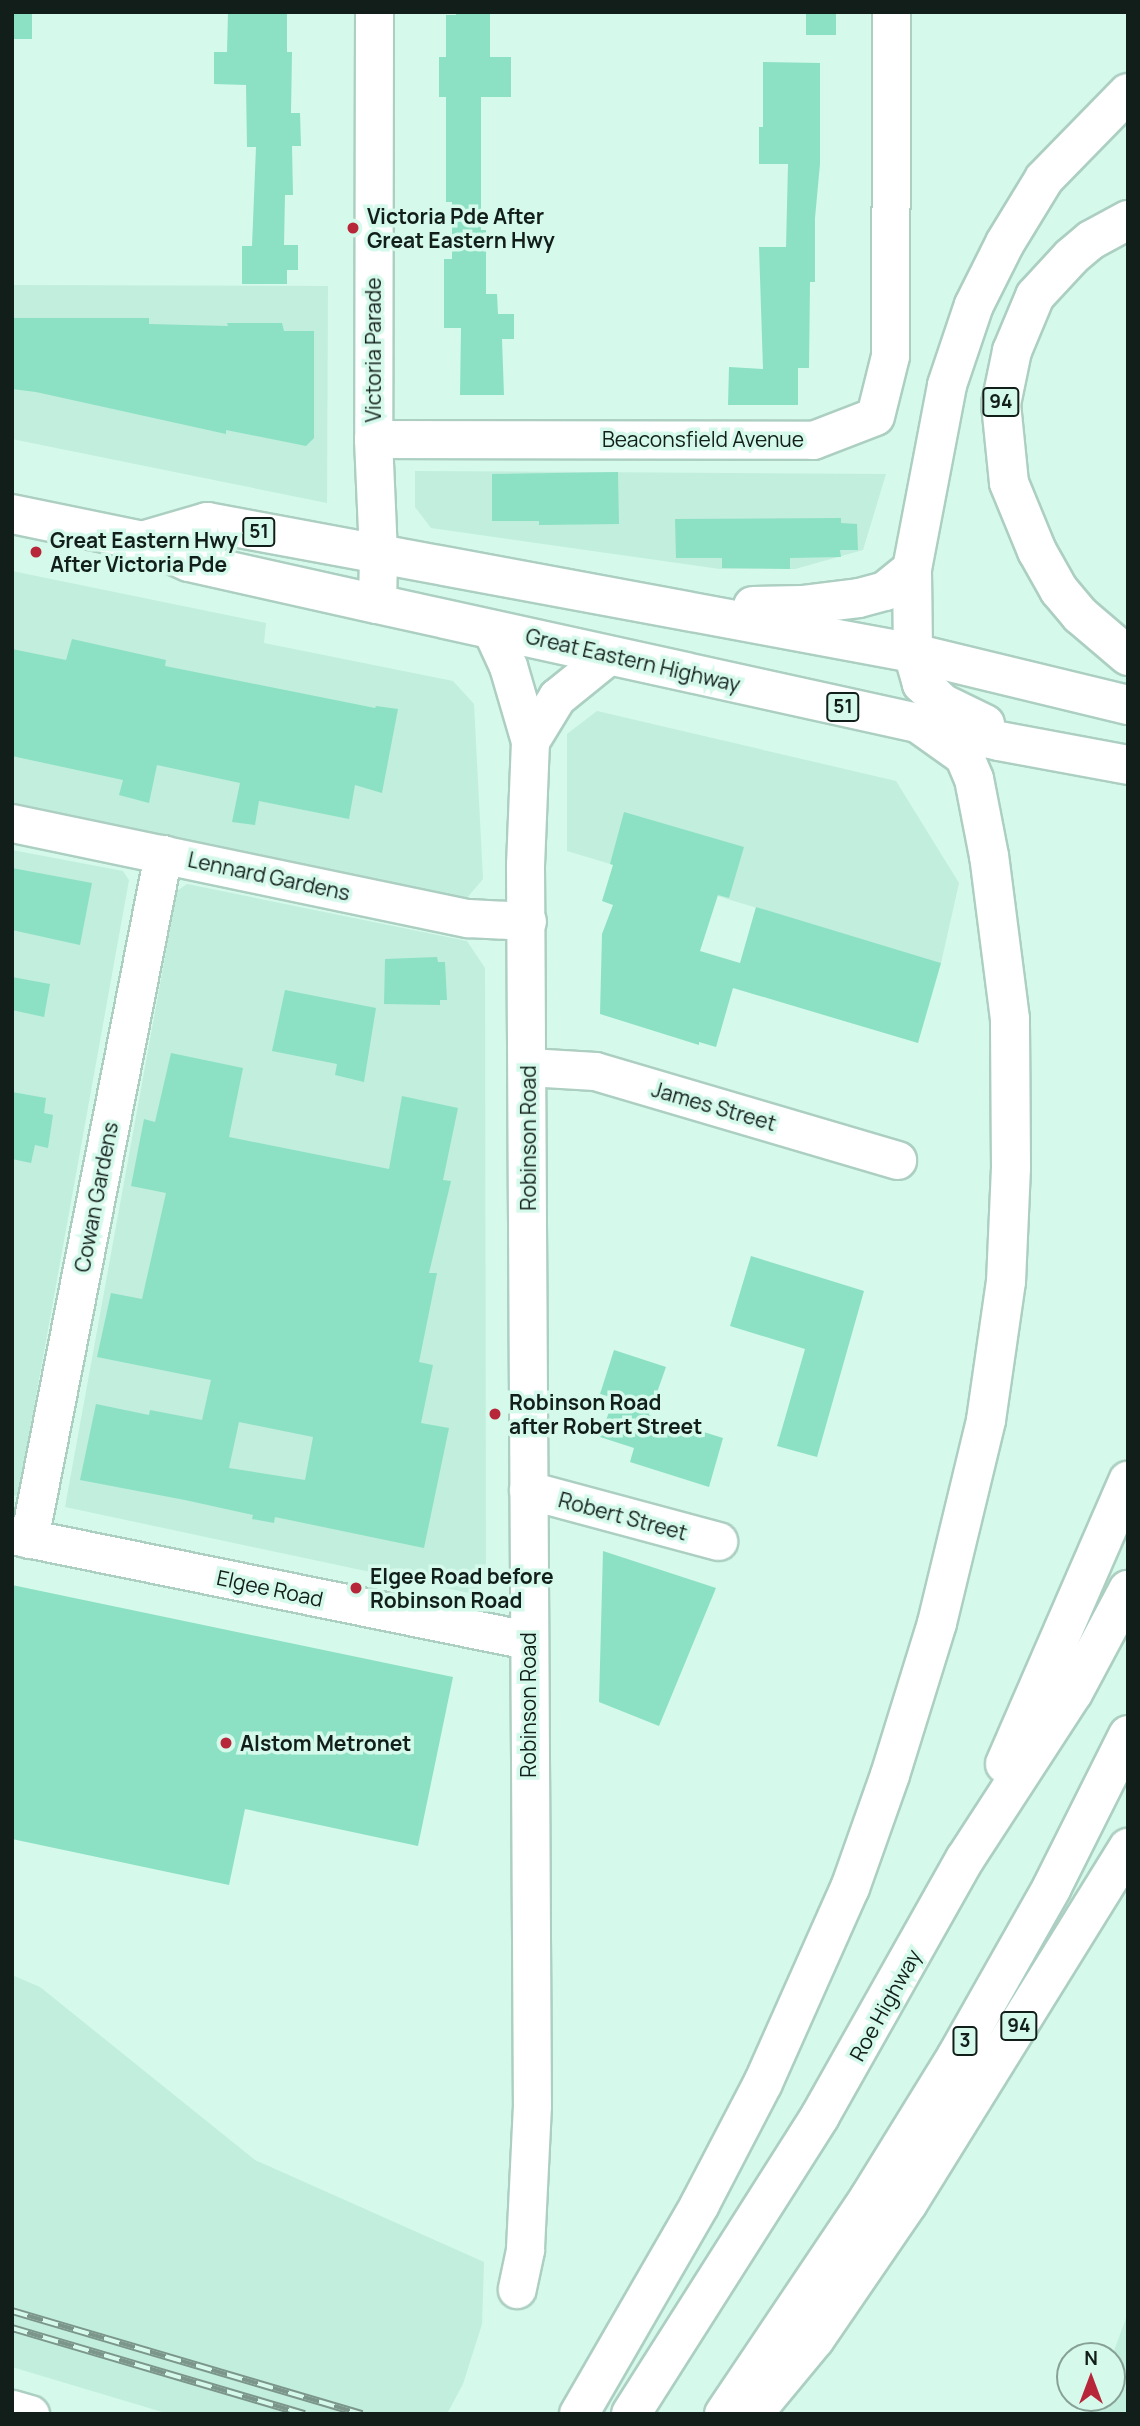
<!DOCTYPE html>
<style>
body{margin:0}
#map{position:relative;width:1140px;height:2426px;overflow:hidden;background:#d5f9eb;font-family:Manrope,sans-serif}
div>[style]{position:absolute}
.built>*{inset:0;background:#c1eedd}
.building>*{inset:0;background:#8ce1c4;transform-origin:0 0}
.roads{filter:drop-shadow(2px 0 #accfc2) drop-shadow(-2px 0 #accfc2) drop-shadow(0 2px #accfc2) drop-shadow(0 -2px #accfc2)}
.minor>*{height:37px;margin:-18.5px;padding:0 18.5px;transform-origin:18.5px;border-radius:18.5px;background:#fff}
.highway>*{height:38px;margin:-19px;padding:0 19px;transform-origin:19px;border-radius:19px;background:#fff}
.rail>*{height:8px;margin-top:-4px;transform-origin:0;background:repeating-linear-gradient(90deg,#d5f9eb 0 16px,#7c968c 0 32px);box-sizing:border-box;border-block:2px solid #7c968c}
.dots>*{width:19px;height:19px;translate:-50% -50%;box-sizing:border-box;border:4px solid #d5f9eb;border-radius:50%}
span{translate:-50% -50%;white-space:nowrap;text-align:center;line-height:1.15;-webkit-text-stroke:7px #d5f9eb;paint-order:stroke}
.shield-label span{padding:2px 5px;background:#d5f9eb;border:2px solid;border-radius:5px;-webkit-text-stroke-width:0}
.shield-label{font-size:19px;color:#111e1a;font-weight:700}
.poi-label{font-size:21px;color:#111e1a;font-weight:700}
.left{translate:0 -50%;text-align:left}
.street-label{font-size:21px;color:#111e1a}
.frame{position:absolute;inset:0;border:14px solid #111e1a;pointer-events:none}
.north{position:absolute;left:1056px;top:2342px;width:70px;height:70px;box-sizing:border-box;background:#d5f9eb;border:2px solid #87a197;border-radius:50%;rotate:0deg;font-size:19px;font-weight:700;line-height:28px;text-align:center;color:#111e1a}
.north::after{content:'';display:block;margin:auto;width:24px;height:32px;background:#b82739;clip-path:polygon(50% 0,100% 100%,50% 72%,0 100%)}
</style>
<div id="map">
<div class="built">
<i style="clip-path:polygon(12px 285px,328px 286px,327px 503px,12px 439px)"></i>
<i style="clip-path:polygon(415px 471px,886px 474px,863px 550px,795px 569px,720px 569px,431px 528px,415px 507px)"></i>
<i style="clip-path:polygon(12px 571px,266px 623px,264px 643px,453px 681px,474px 704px,483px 879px,466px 899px,12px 805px)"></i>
<i style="clip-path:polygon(597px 711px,896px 781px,959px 883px,941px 963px,567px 851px,567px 734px)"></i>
<i style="clip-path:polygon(12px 850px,123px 871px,129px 880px,18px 1496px,12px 1495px)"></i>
<i style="clip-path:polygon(187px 884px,467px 941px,485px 968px,486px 1578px,474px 1594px,65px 1507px,177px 891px)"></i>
<i style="clip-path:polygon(12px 1975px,40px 1987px,255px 2160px,484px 2262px,482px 2324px,463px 2384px,447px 2414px,169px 2414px,12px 2367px)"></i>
<i style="clip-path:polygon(1128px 2313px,1128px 2414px,1091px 2414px,1097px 2398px,1112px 2398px,1112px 2356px)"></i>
</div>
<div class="building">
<i style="left:12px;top:12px;width:20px;height:27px"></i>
<i style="clip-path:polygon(228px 12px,287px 12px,287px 52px,292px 52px,291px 113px,300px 113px,301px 146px,292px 146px,293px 195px,285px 195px,284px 245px,298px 245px,298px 270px,287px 270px,287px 284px,242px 284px,242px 246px,252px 246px,256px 147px,247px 147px,246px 85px,214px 84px,214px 52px,227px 52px)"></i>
<i style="clip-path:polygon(456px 12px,490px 12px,490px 57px,511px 57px,511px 97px,481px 97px,481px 230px,486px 230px,486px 294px,497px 294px,498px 314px,514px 314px,514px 339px,502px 339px,504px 395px,460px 395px,461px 328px,444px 328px,444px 259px,452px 259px,452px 202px,446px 202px,446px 97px,439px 97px,439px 57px,446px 57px,446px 15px,456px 15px)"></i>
<i style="left:806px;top:12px;width:30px;height:23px"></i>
<i style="clip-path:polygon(763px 62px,820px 63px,820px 164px,815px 218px,815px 282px,810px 282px,809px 368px,798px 368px,798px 405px,728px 405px,729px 367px,763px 369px,759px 247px,786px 247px,788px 164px,759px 164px,759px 127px,763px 127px)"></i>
<i style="clip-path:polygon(12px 318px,149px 318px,149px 324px,228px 326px,227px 323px,282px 323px,284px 331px,314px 331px,314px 438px,306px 446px,226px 430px,226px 434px,36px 392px,12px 389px)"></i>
<i style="clip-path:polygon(618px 472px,619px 524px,539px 525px,539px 521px,492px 521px,492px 474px)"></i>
<i style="clip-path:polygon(841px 518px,841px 523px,857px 524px,858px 550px,840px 550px,841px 557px,790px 558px,790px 569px,722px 568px,722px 558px,676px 558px,675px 519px)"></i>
<i style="clip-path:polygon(72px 639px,166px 660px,165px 666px,375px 708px,376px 706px,398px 709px,382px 793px,355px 785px,349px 819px,259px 801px,255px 825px,232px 822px,240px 783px,157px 765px,149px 803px,119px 795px,123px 780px,12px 756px,12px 649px,66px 660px)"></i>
<i style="clip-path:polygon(624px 812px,744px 847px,729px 898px,718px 895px,700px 951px,740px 963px,756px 907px,941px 963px,918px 1043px,733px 988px,716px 1047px,699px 1042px,699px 1045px,600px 1014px,602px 934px,613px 905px,602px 901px,613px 865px,610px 864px)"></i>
<i style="clip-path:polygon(12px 868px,92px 883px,80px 945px,12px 930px)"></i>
<i style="clip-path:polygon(437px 957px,438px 962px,445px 962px,447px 1000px,440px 1000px,440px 1005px,384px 1004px,385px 959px)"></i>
<i style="clip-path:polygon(12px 977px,50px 984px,44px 1017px,12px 1010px)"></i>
<i style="clip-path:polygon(285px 990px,376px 1008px,364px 1082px,335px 1075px,337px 1064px,272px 1051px)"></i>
<i style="clip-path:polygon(evenodd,171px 1053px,243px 1068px,229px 1137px,389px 1169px,402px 1096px,458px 1108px,443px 1180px,451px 1181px,429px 1273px,437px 1273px,419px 1362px,433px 1365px,421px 1423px,449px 1428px,424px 1548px,275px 1517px,274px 1523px,252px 1519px,253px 1515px,185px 1500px,80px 1480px,96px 1404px,149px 1415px,150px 1410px,202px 1420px,211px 1380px,97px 1357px,111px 1293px,142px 1299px,166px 1193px,131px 1186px,144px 1119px,155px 1122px,171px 1053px,239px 1422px,313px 1437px,305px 1480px,229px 1468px,239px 1422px)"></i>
<i style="clip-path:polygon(12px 1092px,46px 1098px,44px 1113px,53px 1115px,48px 1148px,35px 1145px,31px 1163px,12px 1159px)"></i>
<i style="clip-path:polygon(751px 1256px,864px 1291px,817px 1457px,777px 1446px,805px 1349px,730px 1326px)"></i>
<i style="clip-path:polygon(614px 1350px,666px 1367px,649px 1415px,723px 1438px,709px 1487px,630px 1462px,634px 1448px,600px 1437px,614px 1398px,600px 1394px)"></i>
<i style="clip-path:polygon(603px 1551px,716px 1588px,659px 1726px,599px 1702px)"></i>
<i style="clip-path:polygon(12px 1585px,453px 1677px,418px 1846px,245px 1809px,229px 1885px,12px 1839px)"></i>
</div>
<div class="roads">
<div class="minor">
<i style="left:374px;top:12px;width:427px;rotate:90.1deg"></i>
<i style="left:373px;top:439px;width:115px;rotate:87.5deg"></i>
<i style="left:378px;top:554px;width:50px;rotate:91.1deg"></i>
<i style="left:373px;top:439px;width:440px;rotate:0.1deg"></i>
<i style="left:813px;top:440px;width:66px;rotate:-21.2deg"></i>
<i style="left:875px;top:416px;width:62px;rotate:-76deg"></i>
<i style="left:890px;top:356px;width:344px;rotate:-89.8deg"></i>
<i style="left:491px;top:629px;width:41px;rotate:65.3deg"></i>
<i style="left:508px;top:666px;width:78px;rotate:73.7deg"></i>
<i style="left:530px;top:741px;width:123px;rotate:92.3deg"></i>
<i style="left:525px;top:864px;width:1241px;rotate:89.68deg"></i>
<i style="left:532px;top:2105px;width:145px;rotate:92.8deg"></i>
<i style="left:525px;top:2250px;width:40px;rotate:102deg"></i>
<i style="left:530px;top:741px;width:52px;rotate:-58.5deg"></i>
<i style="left:557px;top:697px;width:67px;rotate:-38.9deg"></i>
<i style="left:12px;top:823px;width:466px;rotate:11.8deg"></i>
<i style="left:468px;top:918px;width:59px;rotate:2.9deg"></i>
<i style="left:528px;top:1067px;width:67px;rotate:3.4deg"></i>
<i style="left:595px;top:1071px;width:315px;rotate:16.4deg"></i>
<i style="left:528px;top:1490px;width:197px;rotate:15deg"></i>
<i style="left:12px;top:1535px;width:526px;rotate:11.52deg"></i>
<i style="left:29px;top:1539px;width:698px;rotate:-78.93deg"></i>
<i style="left:12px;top:2409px;width:19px;rotate:16deg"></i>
</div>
<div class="highway">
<i style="left:1128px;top:220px;width:42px;rotate:151.6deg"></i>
<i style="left:1091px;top:240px;width:26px;rotate:140deg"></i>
<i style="left:1071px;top:257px;width:53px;rotate:132.7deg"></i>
<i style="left:1035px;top:296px;width:60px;rotate:112.7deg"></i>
<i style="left:1012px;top:351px;width:54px;rotate:101.7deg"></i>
<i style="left:1001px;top:404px;width:79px;rotate:84.2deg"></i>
<i style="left:1009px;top:483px;width:74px;rotate:67.6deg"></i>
<i style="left:1037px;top:551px;width:45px;rotate:60.6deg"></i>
<i style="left:1059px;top:590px;width:33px;rotate:50deg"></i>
<i style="left:1080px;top:615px;width:63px;rotate:40.5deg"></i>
<i style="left:12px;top:514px;width:133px;rotate:11.7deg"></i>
<i style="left:142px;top:541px;width:51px;rotate:24.1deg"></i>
<i style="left:189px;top:562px;width:193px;rotate:12.6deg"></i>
<i style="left:377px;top:604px;width:637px;rotate:12.42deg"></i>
<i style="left:999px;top:741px;width:131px;rotate:10.5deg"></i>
<i style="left:142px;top:541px;width:68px;rotate:-16.3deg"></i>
<i style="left:207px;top:522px;width:718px;rotate:10.51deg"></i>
<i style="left:913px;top:653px;width:221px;rotate:13.6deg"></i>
<i style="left:753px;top:606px;width:49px;rotate:-1.2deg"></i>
<i style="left:802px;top:605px;width:57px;rotate:-7deg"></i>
<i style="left:859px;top:598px;width:27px;rotate:-15deg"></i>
<i style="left:885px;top:591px;width:35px;rotate:-39deg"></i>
<i style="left:985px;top:724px;width:48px;rotate:-154deg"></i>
<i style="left:942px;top:703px;width:28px;rotate:-136deg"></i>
<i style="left:922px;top:684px;width:32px;rotate:-106deg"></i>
<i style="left:913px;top:653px;width:84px;rotate:-90.7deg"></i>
<i style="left:912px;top:569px;width:187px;rotate:-79.2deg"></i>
<i style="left:947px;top:385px;width:84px;rotate:-71.4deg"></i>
<i style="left:974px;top:305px;width:69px;rotate:-63.4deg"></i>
<i style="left:1005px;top:243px;width:75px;rotate:-58.6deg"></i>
<i style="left:1044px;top:179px;width:120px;rotate:-45.7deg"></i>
<i style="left:1005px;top:1764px;width:309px;rotate:-66.5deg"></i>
<i style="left:579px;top:2414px;width:242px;rotate:-60deg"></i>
<i style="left:700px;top:2204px;width:136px;rotate:-62.5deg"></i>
<i style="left:763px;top:2083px;width:214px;rotate:-66deg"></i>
<i style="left:850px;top:1888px;width:120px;rotate:-70.5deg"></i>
<i style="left:890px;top:1775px;width:159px;rotate:-72.8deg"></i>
<i style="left:937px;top:1623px;width:209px;rotate:-76.4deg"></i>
<i style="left:986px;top:1420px;width:139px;rotate:-81.8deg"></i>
<i style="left:1006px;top:1282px;width:114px;rotate:-87.5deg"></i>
<i style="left:1011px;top:1168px;width:149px;rotate:-90.4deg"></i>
<i style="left:1010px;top:1019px;width:164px;rotate:-97.3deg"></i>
<i style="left:989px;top:856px;width:78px;rotate:-101deg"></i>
<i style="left:974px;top:779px;width:25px;rotate:-113deg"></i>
<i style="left:964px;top:756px;width:55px;rotate:-144.6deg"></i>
<i style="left:631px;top:2414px;width:353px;rotate:-57.6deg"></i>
<i style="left:820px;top:2116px;width:295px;rotate:-60.6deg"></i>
<i style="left:965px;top:1859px;width:198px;rotate:-57deg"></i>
<i style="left:1073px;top:1693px;width:117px;rotate:-61.9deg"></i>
<i style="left:724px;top:2414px;width:260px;rotate:-56.1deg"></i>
<i style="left:869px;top:2198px;width:166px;rotate:-58.3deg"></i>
<i style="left:956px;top:2057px;width:195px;rotate:-60.5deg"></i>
<i style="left:1052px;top:1887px;width:170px;rotate:-63.4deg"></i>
<i style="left:753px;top:2414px;width:97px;rotate:-50.4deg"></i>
<i style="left:815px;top:2339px;width:165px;rotate:-55.6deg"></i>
<i style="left:908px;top:2203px;width:418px;rotate:-58.2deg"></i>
</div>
</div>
<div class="rail">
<i style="left:12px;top:2311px;width:365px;rotate:16.4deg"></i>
<i style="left:12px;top:2328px;width:305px;rotate:16.4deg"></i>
</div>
<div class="dots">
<i style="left:353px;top:228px;background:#b82739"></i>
<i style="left:36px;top:552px;background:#b82739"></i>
<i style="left:495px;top:1414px;background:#b82739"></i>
<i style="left:356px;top:1588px;background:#b82739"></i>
<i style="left:226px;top:1743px;background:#b82739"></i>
</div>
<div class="shield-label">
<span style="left:1001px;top:402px">94</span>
<span style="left:259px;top:532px">51</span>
<span style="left:843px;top:707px">51</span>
<span style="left:1019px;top:2026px">94</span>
<span style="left:965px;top:2041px">3</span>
</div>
<div class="poi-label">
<span class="left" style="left:367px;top:228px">Victoria Pde After<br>Great Eastern Hwy</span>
<span class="left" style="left:50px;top:552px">Great Eastern Hwy<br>After Victoria Pde</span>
<span class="left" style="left:509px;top:1414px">Robinson Road<br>after Robert Street</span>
<span class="left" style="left:370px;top:1588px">Elgee Road before<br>Robinson Road</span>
<span class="left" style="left:240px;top:1743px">Alstom Metronet</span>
</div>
<div class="street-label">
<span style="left:373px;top:350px;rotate:-90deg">Victoria Parade</span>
<span style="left:703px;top:439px">Beaconsfield Avenue</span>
<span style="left:633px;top:660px;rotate:13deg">Great Eastern Highway</span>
<span style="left:269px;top:876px;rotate:12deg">Lennard Gardens</span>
<span style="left:714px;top:1106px;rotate:16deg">James Street</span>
<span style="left:528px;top:1138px;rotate:-90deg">Robinson Road</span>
<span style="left:96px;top:1197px;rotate:-79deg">Cowan Gardens</span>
<span style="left:623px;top:1516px;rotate:15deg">Robert Street</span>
<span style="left:270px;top:1588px;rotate:12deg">Elgee Road</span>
<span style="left:528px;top:1705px;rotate:-90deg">Robinson Road</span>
<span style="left:885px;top:2005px;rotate:-61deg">Roe Highway</span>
</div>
<div class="frame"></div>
<div class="north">N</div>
</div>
